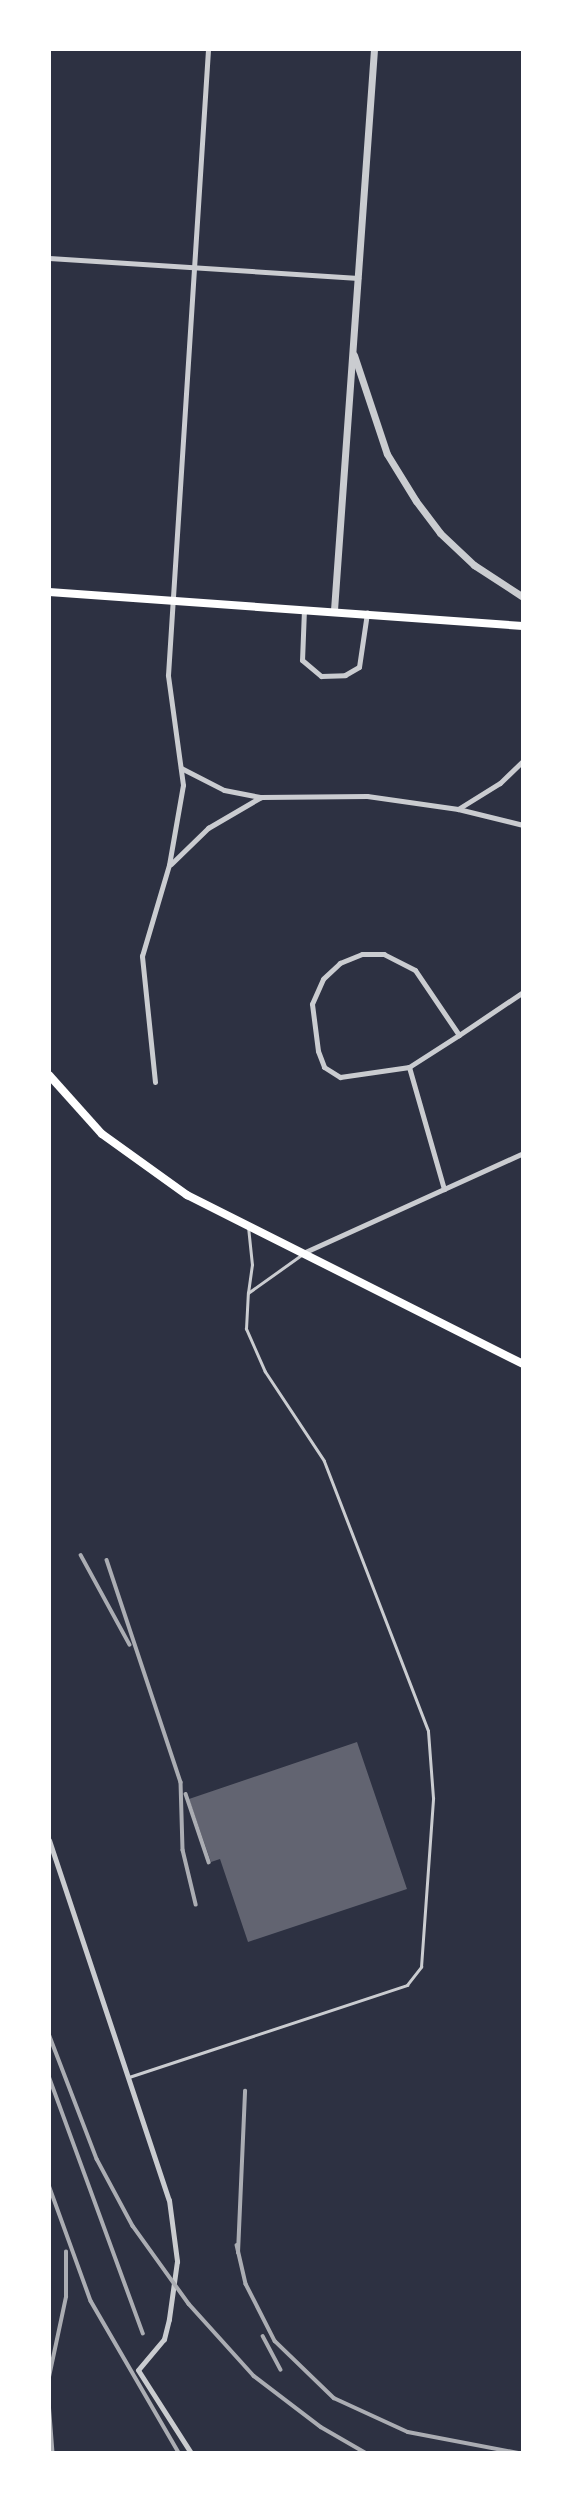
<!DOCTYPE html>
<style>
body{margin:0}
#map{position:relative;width:572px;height:2502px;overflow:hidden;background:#2d3142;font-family:"Noto Serif",serif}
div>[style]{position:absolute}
.building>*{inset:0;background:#626471}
.service>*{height:2.5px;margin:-1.25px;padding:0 1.25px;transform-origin:1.25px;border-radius:1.25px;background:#caccd0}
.minor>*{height:5px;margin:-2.5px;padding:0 2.5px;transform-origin:2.5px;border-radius:2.5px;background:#caccd0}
.tertiary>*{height:7px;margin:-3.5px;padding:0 3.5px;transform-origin:3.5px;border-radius:3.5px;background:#caccd0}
.secondary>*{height:8px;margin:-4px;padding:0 4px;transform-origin:4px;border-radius:4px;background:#fff}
.rail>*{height:3.5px;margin:-1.75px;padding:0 1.75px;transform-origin:1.75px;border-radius:1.75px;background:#abadb3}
span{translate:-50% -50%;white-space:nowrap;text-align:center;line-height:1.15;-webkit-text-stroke:6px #fff;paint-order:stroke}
.frame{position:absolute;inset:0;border:51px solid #fff;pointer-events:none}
</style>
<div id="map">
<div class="building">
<i style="clip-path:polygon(357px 1742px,407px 1889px,248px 1942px,220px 1859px,211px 1862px,189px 1799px)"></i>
</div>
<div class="service">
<i style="left:248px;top:1293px;width:28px;rotate:-82deg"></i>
<i style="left:252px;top:1265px;width:38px;rotate:-96deg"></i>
<i style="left:129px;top:2077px;width:293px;rotate:-18.3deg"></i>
<i style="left:407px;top:1985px;width:23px;rotate:-52deg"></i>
<i style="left:421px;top:1967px;width:169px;rotate:-85.9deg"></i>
<i style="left:433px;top:1798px;width:67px;rotate:-94.3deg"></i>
<i style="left:428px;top:1731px;width:289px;rotate:-111.1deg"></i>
<i style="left:324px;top:1461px;width:107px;rotate:-123.5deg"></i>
<i style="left:265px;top:1372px;width:47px;rotate:-113.8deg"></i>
<i style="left:246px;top:1329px;width:36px;rotate:-87deg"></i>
<i style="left:248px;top:1293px;width:64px;rotate:-35.4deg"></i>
</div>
<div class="minor">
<i style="left:49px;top:258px;width:310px;rotate:3.7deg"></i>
<i style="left:304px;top:609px;width:51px;rotate:92.2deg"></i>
<i style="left:302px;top:660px;width:25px;rotate:40deg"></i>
<i style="left:321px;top:676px;width:24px;rotate:-2deg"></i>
<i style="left:345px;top:675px;width:16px;rotate:-30deg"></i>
<i style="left:359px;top:667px;width:55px;rotate:-81.6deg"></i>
<i style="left:181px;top:768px;width:48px;rotate:27.1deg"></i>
<i style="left:224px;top:790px;width:38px;rotate:11deg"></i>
<i style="left:458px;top:809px;width:49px;rotate:-31.8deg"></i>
<i style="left:500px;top:783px;width:32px;rotate:-44deg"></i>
<i style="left:171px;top:864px;width:52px;rotate:-44.2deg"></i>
<i style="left:208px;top:828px;width:61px;rotate:-30.3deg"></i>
<i style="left:261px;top:797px;width:106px;rotate:-0.5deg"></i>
<i style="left:367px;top:796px;width:92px;rotate:8.1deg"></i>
<i style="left:458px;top:809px;width:67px;rotate:13.8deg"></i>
<i style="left:459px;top:1035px;width:78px;rotate:-124.1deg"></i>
<i style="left:415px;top:970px;width:35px;rotate:-153deg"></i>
<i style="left:384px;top:954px;width:22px;rotate:180deg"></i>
<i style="left:362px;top:954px;width:24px;rotate:158deg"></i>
<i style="left:340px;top:963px;width:23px;rotate:137deg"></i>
<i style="left:323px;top:979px;width:27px;rotate:114deg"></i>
<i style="left:312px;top:1004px;width:47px;rotate:82.7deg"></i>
<i style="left:318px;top:1051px;width:17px;rotate:69deg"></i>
<i style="left:324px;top:1067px;width:19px;rotate:32deg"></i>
<i style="left:340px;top:1077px;width:70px;rotate:-8.2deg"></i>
<i style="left:409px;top:1067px;width:59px;rotate:-32.6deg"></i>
<i style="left:459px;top:1035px;width:77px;rotate:-33.9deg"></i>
<i style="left:409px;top:1067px;width:127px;rotate:74deg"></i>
<i style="left:155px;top:1082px;width:127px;rotate:-95.9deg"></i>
<i style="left:142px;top:956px;width:95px;rotate:-73.5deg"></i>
<i style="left:169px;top:865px;width:81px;rotate:-80.1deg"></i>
<i style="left:183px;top:785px;width:111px;rotate:-97.8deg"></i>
<i style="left:168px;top:675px;width:627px;rotate:-86.34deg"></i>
<i style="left:303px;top:1253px;width:242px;rotate:-24.4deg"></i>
<i style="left:49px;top:1840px;width:379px;rotate:71.6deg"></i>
<i style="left:169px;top:2200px;width:62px;rotate:82.5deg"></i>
<i style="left:177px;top:2261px;width:59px;rotate:97.9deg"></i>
<i style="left:169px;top:2319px;width:21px;rotate:104deg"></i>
<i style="left:164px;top:2339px;width:40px;rotate:130deg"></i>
<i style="left:138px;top:2370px;width:98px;rotate:57.4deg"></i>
</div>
<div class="tertiary">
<i style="left:354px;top:355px;width:104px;rotate:71.6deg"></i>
<i style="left:387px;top:454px;width:55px;rotate:58.3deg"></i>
<i style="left:416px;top:501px;width:40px;rotate:53deg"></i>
<i style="left:440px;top:533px;width:47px;rotate:43.3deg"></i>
<i style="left:474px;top:565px;width:59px;rotate:33.1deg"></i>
<i style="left:334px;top:610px;width:562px;rotate:-85.92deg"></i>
</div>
<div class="secondary">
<i style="left:49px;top:592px;width:475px;rotate:4.1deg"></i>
<i style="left:49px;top:1075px;width:79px;rotate:48.1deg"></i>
<i style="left:102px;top:1134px;width:105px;rotate:35.7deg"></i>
<i style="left:187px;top:1195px;width:376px;rotate:26.7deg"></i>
</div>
<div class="rail">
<i style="left:81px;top:1555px;width:102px;rotate:61.4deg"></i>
<i style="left:107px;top:1560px;width:234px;rotate:71.6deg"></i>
<i style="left:181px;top:1782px;width:68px;rotate:88.3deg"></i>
<i style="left:183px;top:1850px;width:56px;rotate:76.5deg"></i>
<i style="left:186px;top:1794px;width:72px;rotate:71.3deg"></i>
<i style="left:49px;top:2034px;width:134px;rotate:69deg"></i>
<i style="left:97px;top:2159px;width:76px;rotate:61.8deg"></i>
<i style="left:133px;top:2226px;width:96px;rotate:54.3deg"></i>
<i style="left:189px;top:2304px;width:97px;rotate:47.9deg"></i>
<i style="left:254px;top:2376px;width:84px;rotate:37.3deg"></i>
<i style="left:321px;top:2427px;width:52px;rotate:30deg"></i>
<i style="left:49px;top:2076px;width:274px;rotate:69.9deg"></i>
<i style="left:49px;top:2185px;width:123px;rotate:70.1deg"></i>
<i style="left:91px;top:2301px;width:176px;rotate:59.9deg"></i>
<i style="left:237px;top:2245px;width:40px;rotate:77deg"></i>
<i style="left:246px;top:2284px;width:64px;rotate:63deg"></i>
<i style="left:275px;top:2341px;width:82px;rotate:44deg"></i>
<i style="left:334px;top:2398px;width:81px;rotate:24.7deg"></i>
<i style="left:408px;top:2432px;width:112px;rotate:10.8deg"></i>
<i style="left:238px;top:2253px;width:162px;rotate:-87.5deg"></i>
<i style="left:263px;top:2336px;width:38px;rotate:62deg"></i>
<i style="left:49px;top:2377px;width:82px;rotate:-78deg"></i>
<i style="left:66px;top:2297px;width:45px;rotate:-90deg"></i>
<i style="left:49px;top:2402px;width:51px;rotate:85.5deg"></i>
</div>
<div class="frame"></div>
</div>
